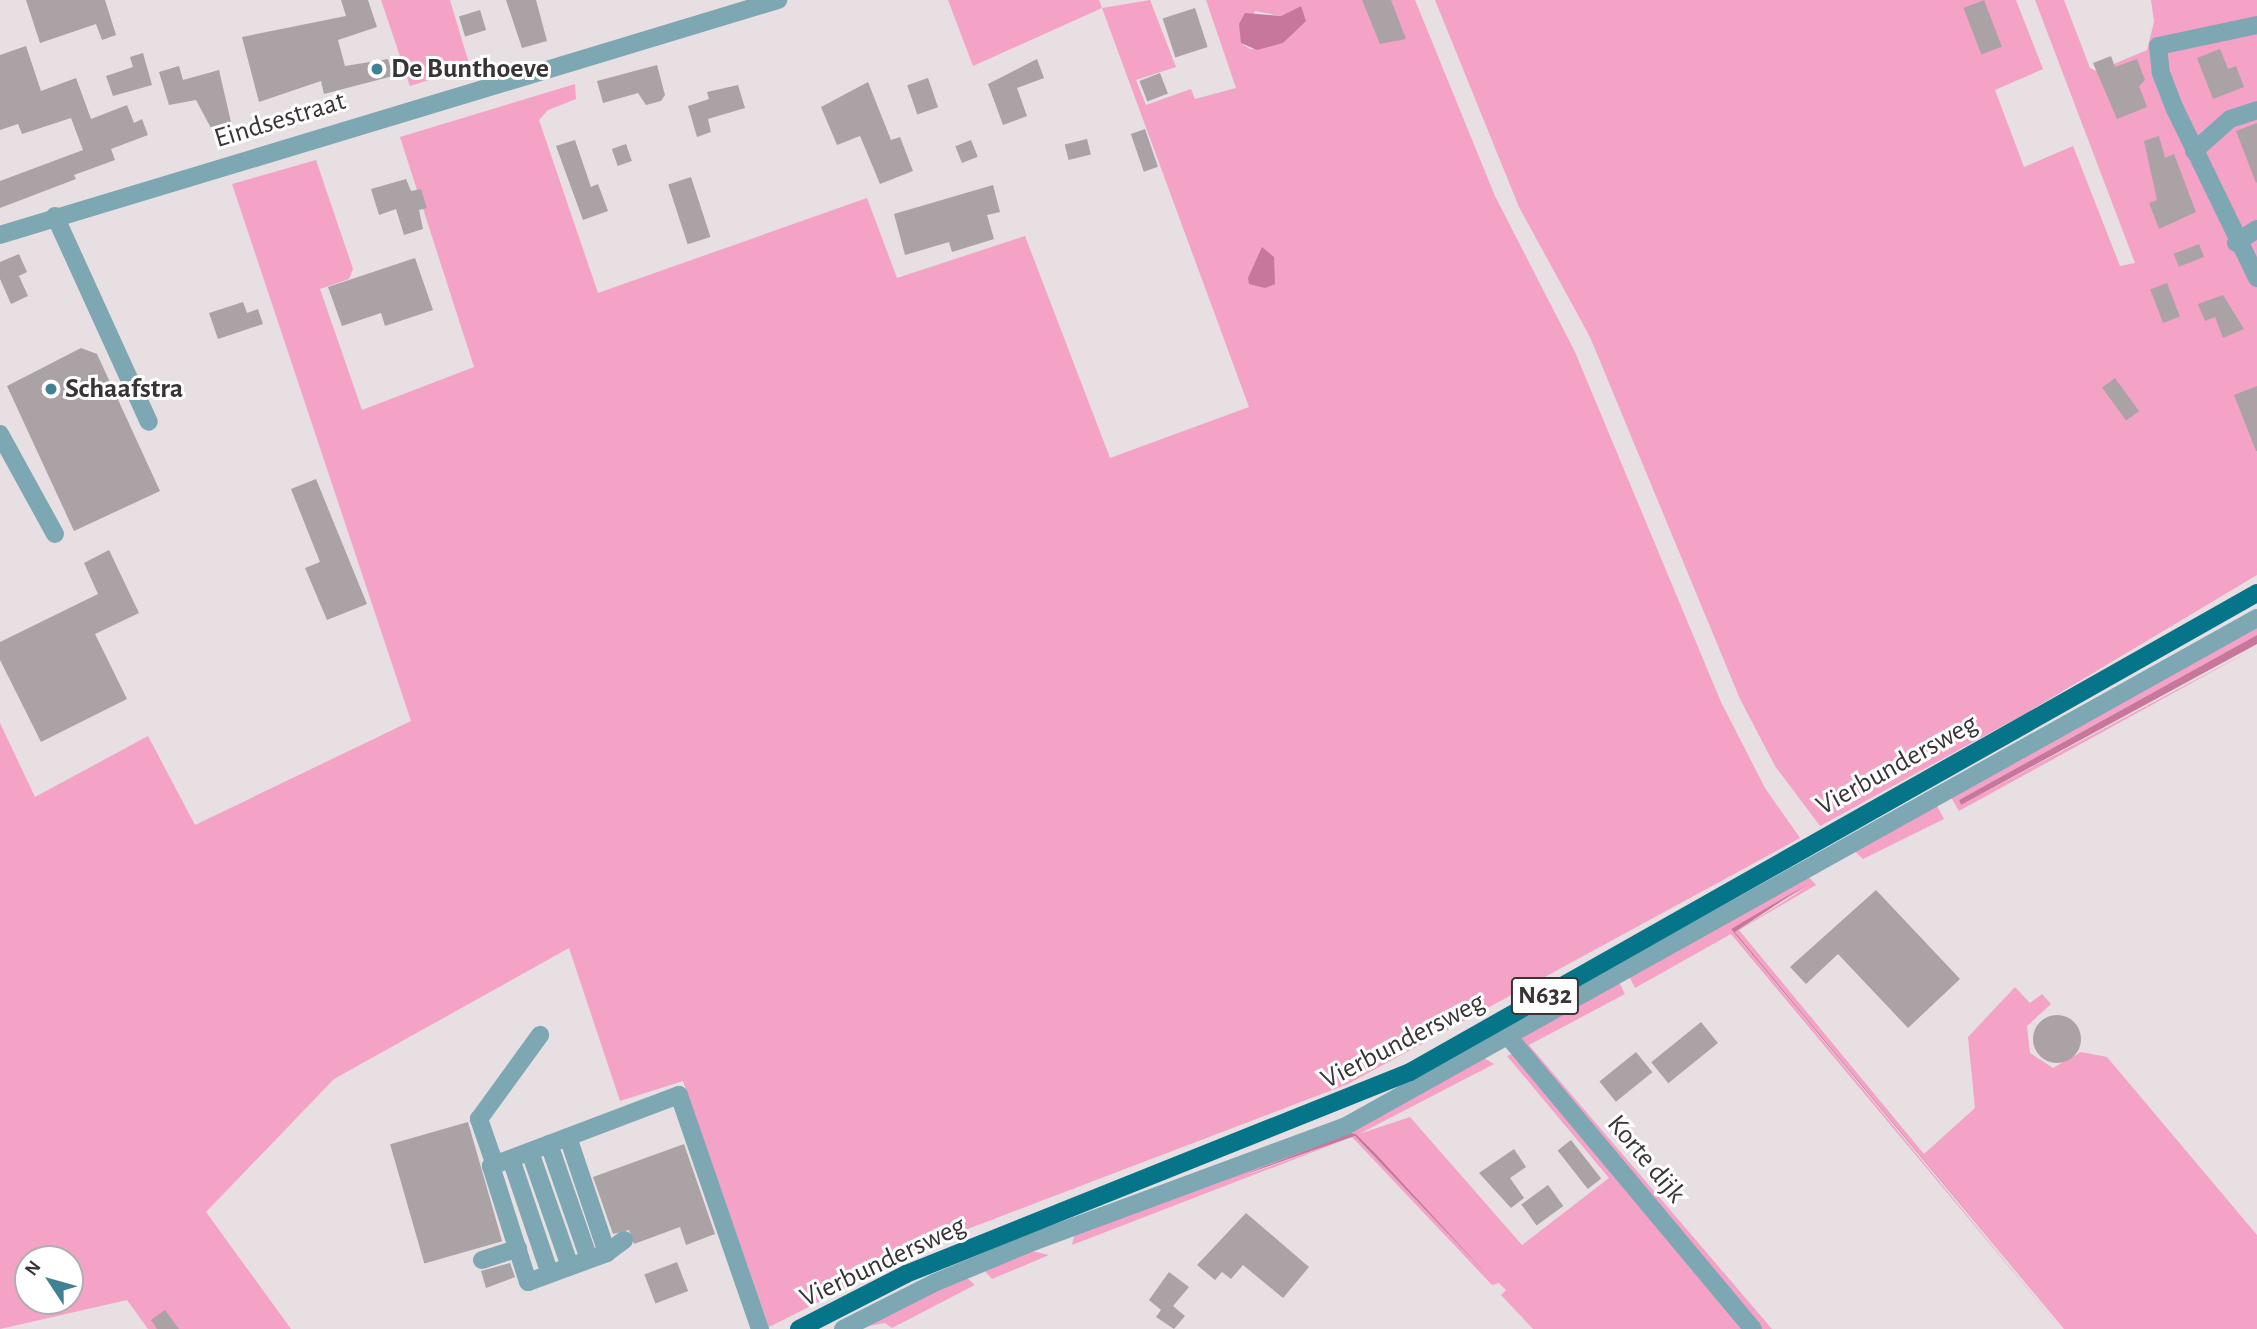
<!DOCTYPE html>
<style>
body{margin:0}
#map{position:relative;width:2257px;height:1329px;overflow:hidden;background:#e8dfe2;font-family:"Alegreya Sans",sans-serif}
div>[style]{position:absolute}
.green>*{inset:0;background:#f4a2c6}
.water>*{inset:0;background:#c6779b}
.building>*{inset:0;background:#aaa2a5;transform-origin:0 0}
.round{border-radius:50%}
.minor>*{height:18px;margin:-9px;padding:0 9px;transform-origin:9px;border-radius:9px;background:#7da7b3}
.major>*{height:18px;margin:-9px;padding:0 9px;transform-origin:9px;border-radius:9px;background:#06758a}
.dots>*{width:19px;height:19px;translate:-50% -50%;box-sizing:border-box;border:4px solid #fff;border-radius:50%}
span{translate:-50% -50%;white-space:nowrap;text-align:center;line-height:1.15;-webkit-text-stroke:6px #fff;paint-order:stroke}
.shield-label span{padding:2px 5px;background:#fff;border:2px solid;border-radius:5px;-webkit-text-stroke-width:0}
.shield-label{font-size:26px;color:#393537;font-weight:700}
.poi-label{font-size:28px;color:#393537;font-weight:700}
.left{translate:0 -50%;text-align:left}
.street-label{font-size:28px;color:#393537}
.north{position:absolute;left:14px;top:1245px;width:70px;height:70px;box-sizing:border-box;background:#fff;border:2px solid #b0aeaf;border-radius:50%;rotate:306deg;font-size:19px;font-weight:700;line-height:28px;text-align:center;color:#393537}
.north::after{content:'';display:block;margin:auto;width:24px;height:32px;background:#408293;clip-path:polygon(50% 0,100% 100%,50% 72%,0 100%)}
</style>
<div id="map">
<div class="green">
<i style="clip-path:polygon(381px 0,450px 0,470px 67px,410px 86px)"></i>
<i style="clip-path:polygon(evenodd,948px 0,1099px 0,1102px 8px,1150px 0,1176px 67px,1136px 80px,1146px 105px,1191px 89px,1195px 99px,1236px 88px,1206px 0,1415px 0,1495px 196px,1575px 352px,1721px 702px,1765px 788px,1800px 838px,1348px 1084px,952px 1235px,769px 1327px,683px 1081px,620px 1101px,569px 948px,334px 1079px,206px 1212px,291px 1329px,148px 1329px,127px 1300px,0 1329px,0 723px,35px 797px,148px 736px,195px 825px,411px 721px,232px 184px,316px 160px,353px 269px,349px 279px,320px 289px,362px 410px,474px 367px,400px 137px,575px 84px,576px 99px,548px 110px,539px 120px,598px 293px,867px 198px,897px 278px,1025px 236px,1110px 458px,1249px 407px,1102px 8px,973px 66px,948px 0,1301px 6px,1298px 27px,1283px 43px,1250px 49px,1241px 43px,1255px 11px,1281px 16px,1301px 6px,948px 0,28px 1259px,70px 1259px,70px 1301px,28px 1301px,28px 1259px)"></i>
<i style="clip-path:polygon(1435px 0,2016px 0,2043px 69px,1995px 90px,2024px 167px,2073px 146px,2120px 266px,2135px 263px,2035px 0,2064px 0,2090px 68px,2097px 71px,2147px 50px,2154px 22px,2151px 0,2257px 0,2257px 575px,2026px 713px,1820px 826px,1775px 766px,1740px 699px,1590px 337px,1519px 207px)"></i>
<i style="clip-path:polygon(2257px 623px,2257px 635px,1959px 800px,1961px 805px,2257px 647px,1959px 811px,1949px 794px)"></i>
<i style="clip-path:polygon(1935px 802px,1944px 819px,1863px 859px,1852px 849px)"></i>
<i style="clip-path:polygon(1807px 875px,1816px 885px,1739px 930px,1924px 1154px,1975px 1108px,1968px 1037px,2015px 987px,2030px 1003px,2042px 994px,2051px 1004px,2027px 1026px,2030px 1053px,2053px 1068px,2081px 1052px,2107px 1057px,2257px 1235px,2257px 1329px,2064px 1329px,1735px 932px,1807px 887px,1731px 929px,2061px 1329px,1731px 934px,1635px 988px,1629px 976px)"></i>
<i style="clip-path:polygon(1619px 982px,1625px 994px,1529px 1045px,1772px 1329px,1759px 1329px,1515px 1040px)"></i>
<i style="clip-path:polygon(evenodd,1514px 1053px,1748px 1329px,1533px 1329px,1501px 1295px,1506px 1290px,1499px 1283px,1492px 1285px,1352px 1137px,1072px 1245px,1075px 1232px,1484px 1058px,1494px 1064px,1359px 1134px,1410px 1117px,1522px 1245px,1609px 1178px,1507px 1056px,1514px 1053px,1350px 1133px,1356px 1134px,1375px 1153px,1494px 1282px,1355px 1136px,1243px 1176px,1350px 1133px)"></i>
<i style="clip-path:polygon(1027px 1250px,1049px 1255px,992px 1279px,982px 1268px)"></i>
<i style="clip-path:polygon(964px 1275px,975px 1285px,892px 1328px,885px 1323px,854px 1329px)"></i>
</div>
<div class="water">
<i style="clip-path:polygon(1301px 6px,1306px 21px,1283px 43px,1257px 50px,1241px 43px,1239px 24px,1245px 13px,1281px 16px)"></i>
<i style="clip-path:polygon(1262px 247px,1274px 257px,1275px 284px,1265px 288px,1249px 284px,1248px 278px)"></i>
<i style="clip-path:polygon(2257px 635px,2257px 644px,1961px 805px,1959px 800px)"></i>
<i style="clip-path:polygon(1806px 885px,1735px 932px,2064px 1329px,1731px 929px)"></i>
<i style="clip-path:polygon(1350px 1133px,1356px 1134px,1375px 1153px,1494px 1282px,1355px 1136px,1243px 1175px)"></i>
</div>
<div class="building">
<i style="clip-path:polygon(26px 0,105px 0,116px 35px,102px 40px,96px 24px,40px 43px)"></i>
<i style="clip-path:polygon(341px 0,368px 0,377px 27px,338px 40px,345px 66px,388px 59px,393px 76px,324px 94px,321px 81px,259px 102px,242px 37px,346px 16px)"></i>
<i style="clip-path:polygon(506px 0,536px 0,547px 41px,522px 48px)"></i>
<i style="clip-path:polygon(1362px 0,1391px 0,1406px 39px,1380px 44px)"></i>
<i style="left:1984px;top:0;width:50px;height:22px;rotate:69deg"></i>
<i style="left:1195px;top:8px;width:41px;height:34px;rotate:72deg"></i>
<i style="left:480px;top:10px;width:21px;height:22px;rotate:73deg"></i>
<i style="clip-path:polygon(26px 46px,41px 91px,76px 78px,91px 119px,127px 105px,134px 123px,142px 119px,148px 135px,111px 149px,115px 160px,74px 175px,76px 179px,0 208px,0 181px,83px 150px,71px 118px,22px 134px,18px 124px,0 130px,0 55px)"></i>
<i style="clip-path:polygon(2220px 49px,2228px 69px,2236px 66px,2244px 87px,2213px 99px,2197px 58px)"></i>
<i style="clip-path:polygon(143px 53px,152px 85px,113px 96px,106px 76px,133px 67px,130px 57px)"></i>
<i style="clip-path:polygon(2111px 56px,2115px 67px,2137px 59px,2145px 80px,2139px 86px,2147px 107px,2117px 119px,2093px 63px)"></i>
<i style="clip-path:polygon(1037px 59px,1044px 78px,1017px 88px,1027px 116px,1003px 125px,988px 84px)"></i>
<i style="clip-path:polygon(657px 65px,665px 95px,661px 101px,646px 105px,638px 93px,603px 103px,597px 81px)"></i>
<i style="clip-path:polygon(179px 66px,183px 80px,219px 70px,231px 122px,211px 128px,196px 100px,169px 105px,159px 72px)"></i>
<i style="left:1160px;top:73px;width:22px;height:22px;rotate:69deg"></i>
<i style="left:928px;top:78px;width:31px;height:22px;rotate:71deg"></i>
<i style="clip-path:polygon(868px 82px,891px 140px,900px 137px,913px 171px,880px 184px,860px 136px,837px 145px,821px 107px)"></i>
<i style="clip-path:polygon(738px 85px,745px 108px,708px 119px,711px 132px,697px 137px,688px 106px,709px 99px,707px 92px)"></i>
<i style="clip-path:polygon(2257px 123px,2257px 182px,2256px 183px,2236px 131px)"></i>
<i style="left:1145px;top:129px;width:40px;height:15px;rotate:71deg"></i>
<i style="clip-path:polygon(2159px 136px,2165px 158px,2174px 154px,2196px 212px,2159px 229px,2149px 203px,2157px 200px,2144px 141px)"></i>
<i style="left:1087px;top:139px;width:16px;height:23px;rotate:76deg"></i>
<i style="clip-path:polygon(575px 140px,591px 187px,598px 184px,608px 211px,583px 220px,556px 146px)"></i>
<i style="left:971px;top:140px;width:18px;height:17px;rotate:68deg"></i>
<i style="left:626px;top:144px;width:18px;height:15px;rotate:71deg"></i>
<i style="left:691px;top:177px;width:63px;height:24px;rotate:72deg"></i>
<i style="clip-path:polygon(406px 179px,411px 191px,421px 189px,427px 208px,419px 210px,423px 229px,404px 235px,396px 209px,379px 215px,371px 189px)"></i>
<i style="clip-path:polygon(993px 185px,1000px 212px,987px 215px,994px 239px,952px 252px,949px 242px,905px 255px,894px 214px)"></i>
<i style="left:2199px;top:244px;width:14px;height:27px;rotate:69deg"></i>
<i style="clip-path:polygon(19px 254px,27px 272px,19px 276px,28px 296px,11px 304px,0 279px,0 262px)"></i>
<i style="clip-path:polygon(415px 258px,433px 310px,385px 326px,381px 313px,342px 326px,328px 287px)"></i>
<i style="left:2167px;top:283px;width:36px;height:18px;rotate:69deg"></i>
<i style="clip-path:polygon(2223px 295px,2244px 329px,2223px 338px,2215px 317px,2205px 321px,2198px 304px)"></i>
<i style="clip-path:polygon(243px 302px,247px 313px,258px 309px,263px 324px,218px 339px,209px 313px)"></i>
<i style="clip-path:polygon(81px 348px,97px 354px,160px 491px,74px 531px,7px 386px)"></i>
<i style="left:2115px;top:378px;width:41px;height:16px;rotate:54deg"></i>
<i style="clip-path:polygon(2257px 386px,2257px 451px,2256px 451px,2234px 395px)"></i>
<i style="clip-path:polygon(316px 479px,367px 604px,327px 620px,305px 568px,320px 562px,291px 489px)"></i>
<i style="clip-path:polygon(109px 550px,139px 613px,95px 634px,127px 699px,41px 742px,0 660px,0 642px,98px 594px,84px 563px)"></i>
<i style="clip-path:polygon(1876px 890px,1960px 979px,1908px 1028px,1838px 954px,1806px 984px,1790px 967px)"></i>
<i class="round" style="left:2033px;top:1015px;width:48px;height:48px"></i>
<i style="left:1701px;top:1022px;width:27px;height:64px;rotate:51deg"></i>
<i style="left:1636px;top:1052px;width:26px;height:47px;rotate:51deg"></i>
<i style="left:468px;top:1122px;width:124px;height:81px;rotate:74deg"></i>
<i style="left:1571px;top:1140px;width:49px;height:17px;rotate:52deg"></i>
<i style="clip-path:polygon(684px 1144px,715px 1234px,686px 1245px,680px 1227px,634px 1244px,629px 1230px,613px 1234px,593px 1177px)"></i>
<i style="clip-path:polygon(1514px 1149px,1526px 1167px,1510px 1178px,1524px 1198px,1511px 1208px,1479px 1173px)"></i>
<i style="left:1548px;top:1185px;width:26px;height:33px;rotate:54deg"></i>
<i style="clip-path:polygon(1246px 1213px,1309px 1267px,1283px 1298px,1243px 1265px,1231px 1279px,1222px 1272px,1215px 1280px,1197px 1265px)"></i>
<i style="left:677px;top:1262px;width:31px;height:35px;rotate:69deg"></i>
<i style="clip-path:polygon(510px 1263px,515px 1277px,486px 1288px,481px 1271px)"></i>
<i style="clip-path:polygon(1169px 1272px,1189px 1287px,1173px 1306px,1185px 1316px,1174px 1329px,1156px 1317px,1161px 1310px,1149px 1300px)"></i>
<i style="clip-path:polygon(165px 1310px,179px 1329px,157px 1329px,151px 1320px)"></i>
</div>
<div class="minor">
<i style="left:2257px;top:25px;width:101px;rotate:168deg"></i>
<i style="left:2158px;top:46px;width:27px;rotate:84deg"></i>
<i style="left:2161px;top:73px;width:39px;rotate:69deg"></i>
<i style="left:2175px;top:109px;width:188px;rotate:64.1deg"></i>
<i style="left:2194px;top:151px;width:48px;rotate:-41.6deg"></i>
<i style="left:2230px;top:119px;width:28px;rotate:-18deg"></i>
<i style="left:55px;top:216px;width:226px;rotate:65.5deg"></i>
<i style="left:0;top:235px;width:813px;rotate:-16.81deg"></i>
<i style="left:2236px;top:243px;width:25px;rotate:-34deg"></i>
<i style="left:0;top:434px;width:114px;rotate:61.2deg"></i>
<i style="left:1502px;top:1029px;width:391px;rotate:50.1deg"></i>
<i style="left:568px;top:1137px;width:122px;rotate:71.4deg"></i>
<i style="left:549px;top:1144px;width:122px;rotate:70.8deg"></i>
<i style="left:530px;top:1152px;width:121px;rotate:70.7deg"></i>
<i style="left:511px;top:1159px;width:121px;rotate:71.3deg"></i>
<i style="left:495px;top:1165px;width:49px;rotate:-109.2deg"></i>
<i style="left:479px;top:1119px;width:104px;rotate:-54deg"></i>
<i style="left:624px;top:1240px;width:21px;rotate:143deg"></i>
<i style="left:607px;top:1253px;width:84px;rotate:159.8deg"></i>
<i style="left:528px;top:1282px;width:122px;rotate:-107.7deg"></i>
<i style="left:491px;top:1166px;width:201px;rotate:-20.7deg"></i>
<i style="left:679px;top:1095px;width:248px;rotate:70.9deg"></i>
<i style="left:482px;top:1260px;width:38px;rotate:-18deg"></i>
<i style="left:843px;top:1329px;width:102px;rotate:-26.8deg"></i>
<i style="left:934px;top:1283px;width:109px;rotate:-22.6deg"></i>
<i style="left:1035px;top:1241px;width:329px;rotate:-20.3deg"></i>
<i style="left:1344px;top:1127px;width:1045px;rotate:-29.14deg"></i>
</div>
<div class="major">
<i style="left:799px;top:1329px;width:120px;rotate:-27.2deg"></i>
<i style="left:906px;top:1274px;width:543px;rotate:-21.84deg"></i>
<i style="left:1410px;top:1072px;width:973px;rotate:-29.49deg"></i>
</div>
<div class="dots">
<i style="left:377px;top:69px;background:#408293"></i>
<i style="left:51px;top:389px;background:#408293"></i>
</div>
<div class="shield-label">
<span style="left:1545px;top:996px">N632</span>
</div>
<div class="poi-label">
<span class="left" style="left:391px;top:69px">De Bunthoeve</span>
<span class="left" style="left:65px;top:389px">Schaafstra</span>
</div>
<div class="street-label">
<span style="left:280px;top:120px;rotate:-17deg">Eindsestraat</span>
<span style="left:1897px;top:765px;rotate:-29deg">Vierbundersweg</span>
<span style="left:1403px;top:1041px;rotate:-27deg">Vierbundersweg</span>
<span style="left:1646px;top:1159px;rotate:50deg">Korte dijk</span>
<span style="left:883px;top:1262px;rotate:-25deg">Vierbundersweg</span>
</div>
<div class="north">N</div>
</div>
